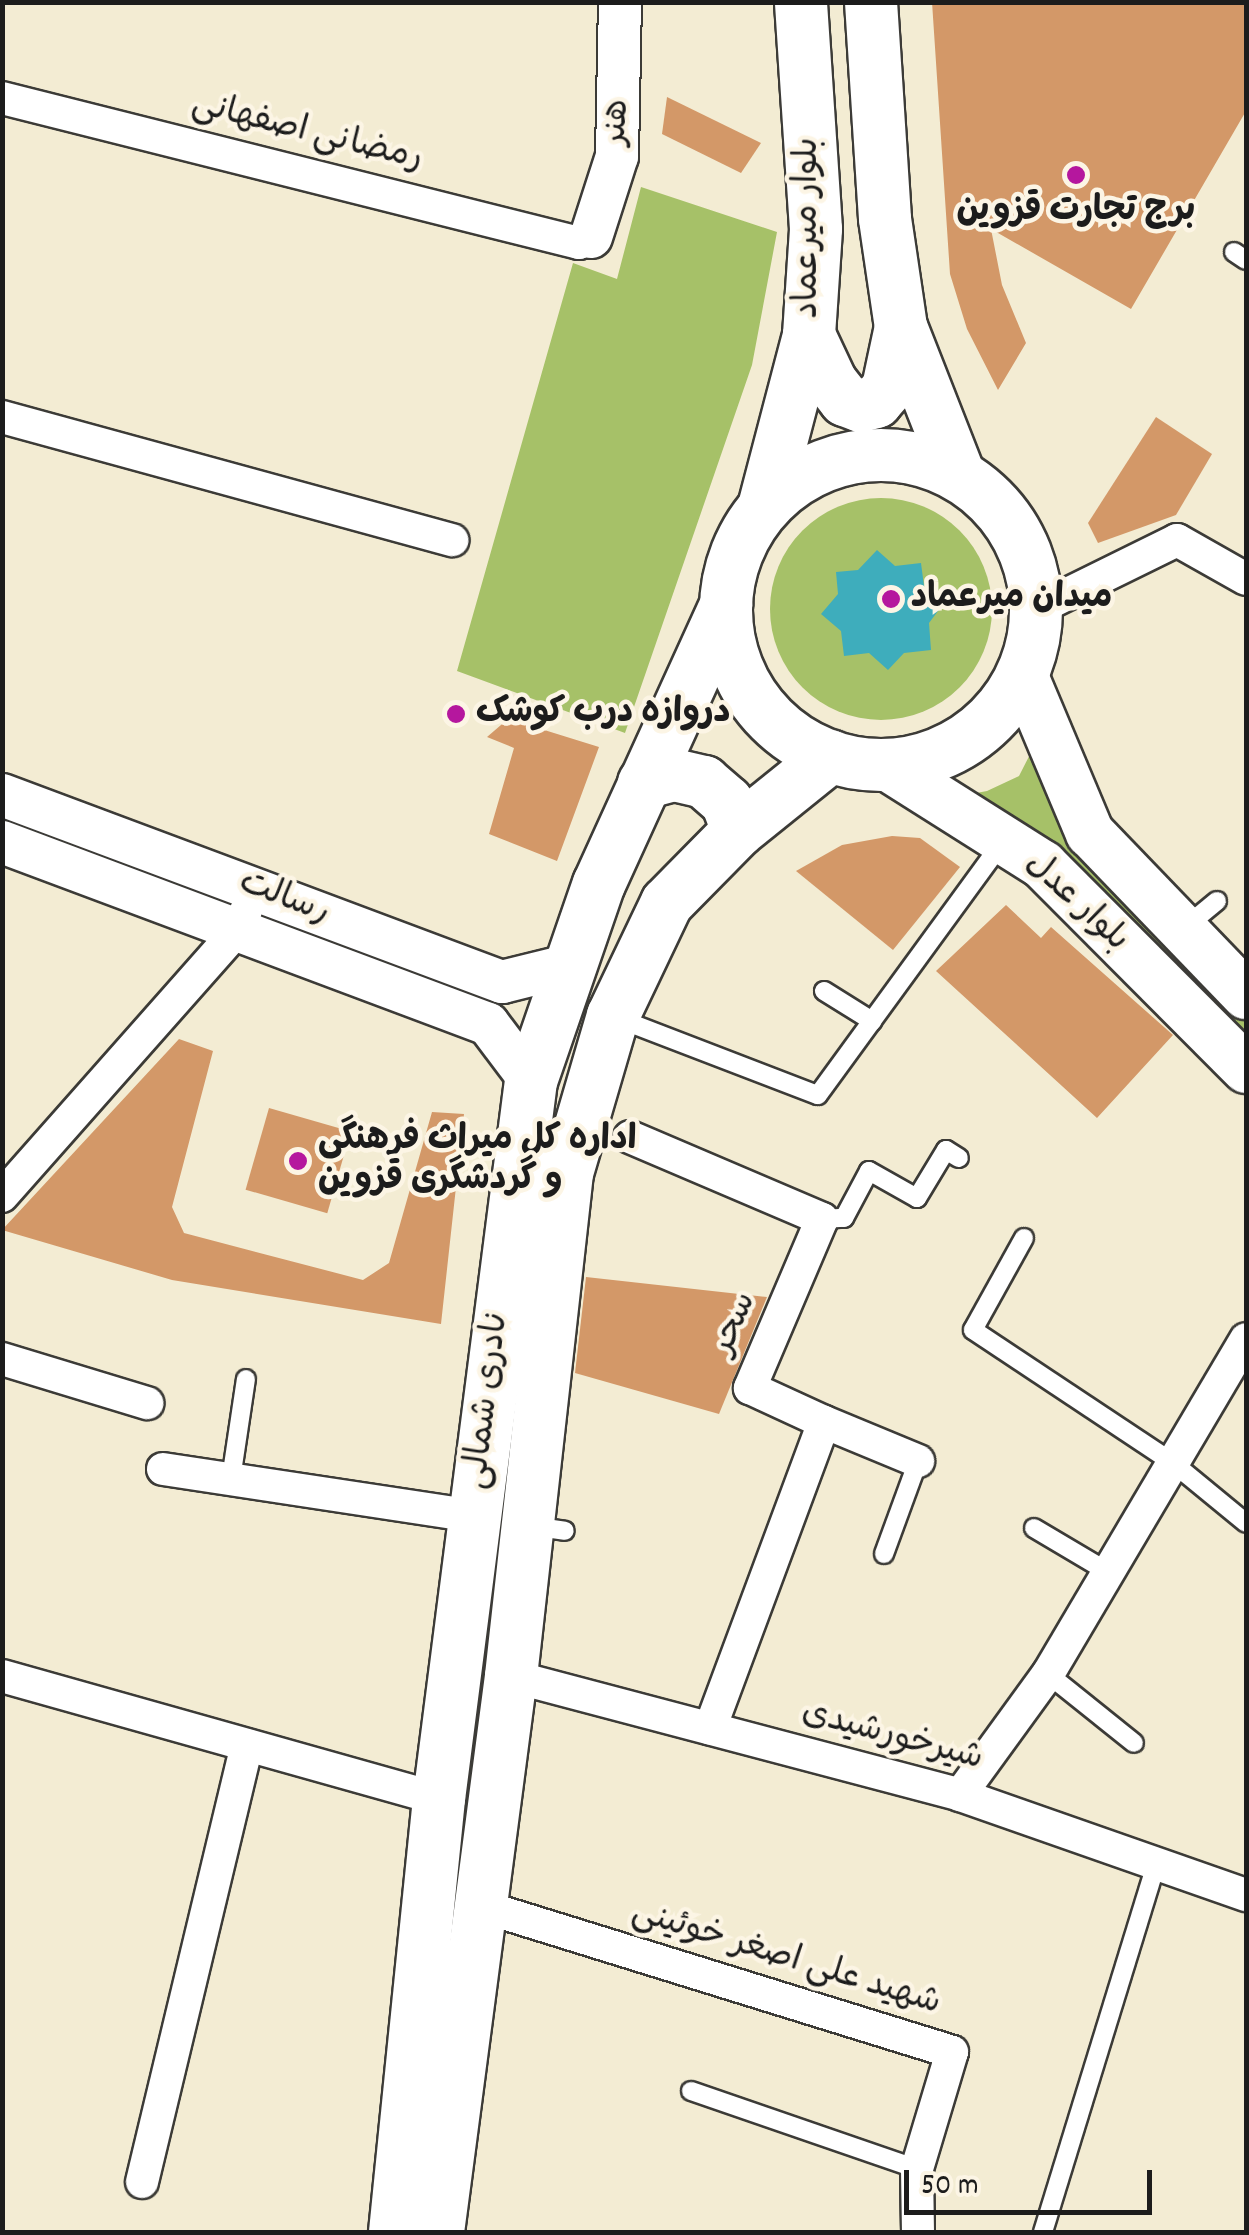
<!DOCTYPE html>
<meta charset="utf-8">
<style>
body{margin:0}
#map{position:relative;width:1249px;height:2235px;overflow:hidden;background:#f3ecd3;font-family:Dekko,"Playpen Sans Arabic",sans-serif}
div>[style]{position:absolute}
.green>*{inset:0;background:#a6c168}
.round{border-radius:50%}
.water>*{inset:0;background:#3eadbc}
.building>*{inset:0;background:#d39868;transform-origin:0 0}
.roads{filter:drop-shadow(2px 0 #3c3b37) drop-shadow(-2px 0 #3c3b37) drop-shadow(0 2px #3c3b37) drop-shadow(0 -2px #3c3b37)}
.service>*{height:18px;margin:-9px;padding:0 9px;transform-origin:9px;border-radius:9px;background:#fff}
.minor>*{height:32px;margin:-16px;padding:0 16px;transform-origin:16px;border-radius:16px;background:#fff}
.tertiary>*{height:42px;margin:-21px;padding:0 21px;transform-origin:21px;border-radius:21px;background:#fff}
.secondary>*{height:48px;margin:-24px;padding:0 24px;transform-origin:24px;border-radius:24px;background:#fff}
.primary>*{height:52px;margin:-26px;padding:0 26px;transform-origin:26px;border-radius:26px;background:#fff}
.primary>.ring{margin:-26px;padding:0;box-sizing:content-box;background:none;border:52px solid #fff;border-radius:50%}
.dots>*{width:28px;height:28px;translate:-50% -50%;box-sizing:border-box;border:5px solid #fcf5e5;border-radius:50%}
span{translate:-50% -50%;white-space:nowrap;text-align:center;line-height:1.15;-webkit-text-stroke:9px #fcf5e5;paint-order:stroke}
.street-label{font-size:35px;color:#1c1c1c}
.poi-label{font-size:35px;color:#1c1c1c;font-weight:700}
.left{translate:0 -50%;text-align:left}
.frame{position:absolute;inset:0;border:5px solid #1c1c1c;pointer-events:none}
.scale{position:absolute;left:904px;top:2170px;width:248px;height:45px;box-sizing:border-box;border:5px solid #1c1c1c;border-top:0;padding-left:12px;font-size:30px;line-height:35px;white-space:nowrap;color:#1c1c1c;-webkit-text-stroke:8px #fcf5e5;paint-order:stroke}
</style>
<div id="map">
<div class="green">
<i style="clip-path:polygon(641px 187px,777px 232px,752px 365px,625px 733px,457px 671px,573px 263px,617px 279px)"></i>
<i class="round" style="left:770px;top:498px;width:222px;height:222px"></i>
<i style="clip-path:polygon(1045px 725px,1090px 833px,1246px 995px,1246px 1069px,939px 800px,987px 791px,1019px 776px)"></i>
</div>
<div class="water">
<i style="clip-path:polygon(877px 550px,895px 566px,921px 563px,924px 586px,944px 603px,929px 623px,931px 650px,904px 653px,888px 670px,869px 653px,844px 656px,841px 631px,821px 614px,838px 594px,836px 572px,858px 570px)"></i>
</div>
<div class="building">
<i style="clip-path:polygon(932px 2px,1246px 2px,1246px 111px,1131px 309px,991px 229px,1002px 285px,1026px 343px,998px 390px,967px 329px,950px 274px)"></i>
<i style="clip-path:polygon(667px 97px,761px 143px,741px 173px,662px 134px)"></i>
<i style="clip-path:polygon(1156px 417px,1212px 454px,1176px 515px,1098px 543px,1088px 523px)"></i>
<i style="clip-path:polygon(522px 707px,525px 724px,599px 747px,557px 861px,489px 834px,514px 748px,487px 737px)"></i>
<i style="clip-path:polygon(892px 836px,920px 838px,960px 867px,893px 950px,796px 871px,842px 845px)"></i>
<i style="clip-path:polygon(1006px 905px,1041px 938px,1051px 927px,1173px 1035px,1097px 1118px,936px 971px)"></i>
<i style="clip-path:polygon(179px 1039px,213px 1051px,172px 1207px,184px 1233px,363px 1280px,389px 1263px,432px 1112px,464px 1114px,441px 1324px,172px 1280px,2px 1230px)"></i>
<i style="left:269px;top:1108px;width:85px;height:85px;rotate:16deg"></i>
<i style="clip-path:polygon(586px 1277px,767px 1297px,719px 1414px,575px 1373px)"></i>
</div>
<div class="roads">
<div class="service">
<i style="left:1234px;top:252px;width:14px;rotate:34deg"></i>
<i style="left:1183px;top:929px;width:44px;rotate:-39.5deg"></i>
<i style="left:824px;top:991px;width:57px;rotate:32deg"></i>
<i style="left:617px;top:1018px;width:215px;rotate:21deg"></i>
<i style="left:818px;top:1095px;width:314px;rotate:-53.9deg"></i>
<i style="left:822px;top:1219px;width:22px;rotate:-3deg"></i>
<i style="left:844px;top:1218px;width:53px;rotate:-62deg"></i>
<i style="left:869px;top:1171px;width:55px;rotate:29.4deg"></i>
<i style="left:917px;top:1198px;width:56px;rotate:-58.9deg"></i>
<i style="left:946px;top:1150px;width:15px;rotate:32deg"></i>
<i style="left:1024px;top:1238px;width:105px;rotate:119deg"></i>
<i style="left:973px;top:1330px;width:240px;rotate:33.6deg"></i>
<i style="left:1173px;top:1463px;width:94px;rotate:39.4deg"></i>
<i style="left:231px;top:1479px;width:101px;rotate:-81.5deg"></i>
<i style="left:531px;top:1526px;width:34px;rotate:8deg"></i>
<i style="left:1034px;top:1528px;width:86px;rotate:30.7deg"></i>
<i style="left:884px;top:1554px;width:99px;rotate:-69.9deg"></i>
<i style="left:1048px;top:1674px;width:110px;rotate:38.7deg"></i>
<i style="left:691px;top:2091px;width:239px;rotate:19deg"></i>
<i style="left:1043px;top:2232px;width:385px;rotate:-72.9deg"></i>
</div>
<div class="minor">
<i style="left:2px;top:98px;width:595px;rotate:14.11deg"></i>
<i style="left:579px;top:243px;width:13px;rotate:-27deg"></i>
<i style="left:2px;top:417px;width:467px;rotate:15.3deg"></i>
<i style="left:1037px;top:609px;width:156px;rotate:-26.2deg"></i>
<i style="left:1177px;top:540px;width:79px;rotate:29.5deg"></i>
<i style="left:630px;top:1137px;width:209px;rotate:23.1deg"></i>
<i style="left:822px;top:1219px;width:184px;rotate:113.1deg"></i>
<i style="left:750px;top:1388px;width:81px;rotate:24.7deg"></i>
<i style="left:824px;top:1422px;width:327px;rotate:110.4deg"></i>
<i style="left:2px;top:1196px;width:358px;rotate:-48.5deg"></i>
<i style="left:239px;top:928px;width:18px;rotate:-68deg"></i>
<i style="left:2px;top:1359px;width:152px;rotate:16.9deg"></i>
<i style="left:824px;top:1422px;width:102px;rotate:22.5deg"></i>
<i style="left:163px;top:1469px;width:315px;rotate:8.6deg"></i>
<i style="left:2px;top:1676px;width:454px;rotate:15.7deg"></i>
<i style="left:511px;top:1676px;width:465px;rotate:14.8deg"></i>
<i style="left:960px;top:1795px;width:303px;rotate:19.3deg"></i>
<i style="left:960px;top:1795px;width:150px;rotate:-54deg"></i>
<i style="left:1048px;top:1674px;width:389px;rotate:-59.4deg"></i>
<i style="left:481px;top:1906px;width:493px;rotate:17.2deg"></i>
<i style="left:952px;top:2052px;width:122px;rotate:106.7deg"></i>
<i style="left:917px;top:2169px;width:63px;rotate:89.1deg"></i>
<i style="left:142px;top:2182px;width:449px;rotate:-76.5deg"></i>
</div>
<div class="tertiary">
<i style="left:591px;top:237px;width:85px;rotate:-72.2deg"></i>
<i style="left:617px;top:156px;width:154px;rotate:-88.9deg"></i>
<i style="left:2px;top:795px;width:534px;rotate:20.51deg"></i>
<i style="left:502px;top:982px;width:66px;rotate:-14deg"></i>
<i style="left:2px;top:842px;width:519px;rotate:20.53deg"></i>
<i style="left:488px;top:1024px;width:71px;rotate:53deg"></i>
</div>
<div class="secondary">
<i style="left:1023px;top:674px;width:173px;rotate:67.2deg"></i>
<i style="left:1090px;top:833px;width:225px;rotate:46.1deg"></i>
<i style="left:885px;top:765px;width:187px;rotate:32.3deg"></i>
<i style="left:1043px;top:865px;width:288px;rotate:45.1deg"></i>
</div>
<div class="primary">
<i style="left:871px;top:2px;width:217px;rotate:86.3deg"></i>
<i style="left:885px;top:219px;width:109px;rotate:81.6deg"></i>
<i style="left:901px;top:327px;width:159px;rotate:68.6deg"></i>
<i style="left:809px;top:335px;width:52px;rotate:64.9deg"></i>
<i style="left:831px;top:382px;width:23px;rotate:52deg"></i>
<i style="left:845px;top:400px;width:17px;rotate:21deg"></i>
<i style="left:861px;top:406px;width:16px;rotate:-15deg"></i>
<i style="left:876px;top:402px;width:18px;rotate:-49deg"></i>
<i style="left:888px;top:388px;width:62px;rotate:-78deg"></i>
<i class="ring" style="left:726px;top:455px;width:258px;height:258px"></i>
<i style="left:764px;top:507px;width:178px;rotate:-75.3deg"></i>
<i style="left:809px;top:335px;width:106px;rotate:-86.2deg"></i>
<i style="left:816px;top:229px;width:227px;rotate:-93.8deg"></i>
<i style="left:644px;top:783px;width:31px;rotate:-15deg"></i>
<i style="left:674px;top:775px;width:31px;rotate:13deg"></i>
<i style="left:704px;top:782px;width:30px;rotate:41deg"></i>
<i style="left:727px;top:802px;width:31px;rotate:69deg"></i>
<i style="left:395px;top:2232px;width:435px;rotate:-84.2deg"></i>
<i style="left:439px;top:1799px;width:724px;rotate:-82.7deg"></i>
<i style="left:531px;top:1081px;width:208px;rotate:-71deg"></i>
<i style="left:599px;top:884px;width:307px;rotate:-65.5deg"></i>
<i style="left:438px;top:2232px;width:561px;rotate:-82.52deg"></i>
<i style="left:511px;top:1676px;width:506px;rotate:-83.65deg"></i>
<i style="left:567px;top:1173px;width:164px;rotate:-73.7deg"></i>
<i style="left:613px;top:1016px;width:125px;rotate:-64.5deg"></i>
<i style="left:667px;top:903px;width:101px;rotate:-45.4deg"></i>
<i style="left:738px;top:831px;width:119px;rotate:-38.9deg"></i>
</div>
</div>
<div class="dots">
<i style="left:1076px;top:175px;background:#b5179e"></i>
<i style="left:891px;top:599px;background:#b5179e"></i>
<i style="left:456px;top:714px;background:#b5179e"></i>
<i style="left:298px;top:1161px;background:#b5179e"></i>
</div>
<div class="street-label">
<span style="left:618px;top:122px;rotate:-86deg">هنر</span>
<span style="left:307px;top:133px;rotate:14deg">رمضانی اصفهانی</span>
<span style="left:809px;top:228px;rotate:-90deg">بلوار میرعماد</span>
<span style="left:284px;top:899px;rotate:21deg">رسالت</span>
<span style="left:1076px;top:903px;rotate:43deg">بلوار عدل</span>
<span style="left:735px;top:1324px;rotate:-66deg">سحر</span>
<span style="left:488px;top:1400px;rotate:-83deg">نادری شمالی</span>
<span style="left:892px;top:1737px;rotate:15deg">شیرخورشیدی</span>
<span style="left:786px;top:1959px;rotate:17deg">شهید علی اصغر خوئینی</span>
</div>
<div class="poi-label">
<span style="left:1076px;top:212px">برج تجارت قزوین</span>
<span class="left" style="left:911px;top:599px">میدان میرعماد</span>
<span class="left" style="left:476px;top:714px">دروازه درب کوشک</span>
<span class="left" style="left:318px;top:1161px">اداره کل میراث فرهنگی<br>و گردشگری قزوین</span>
</div>
<div class="frame"></div>
<div class="scale">50 m</div>
</div>
